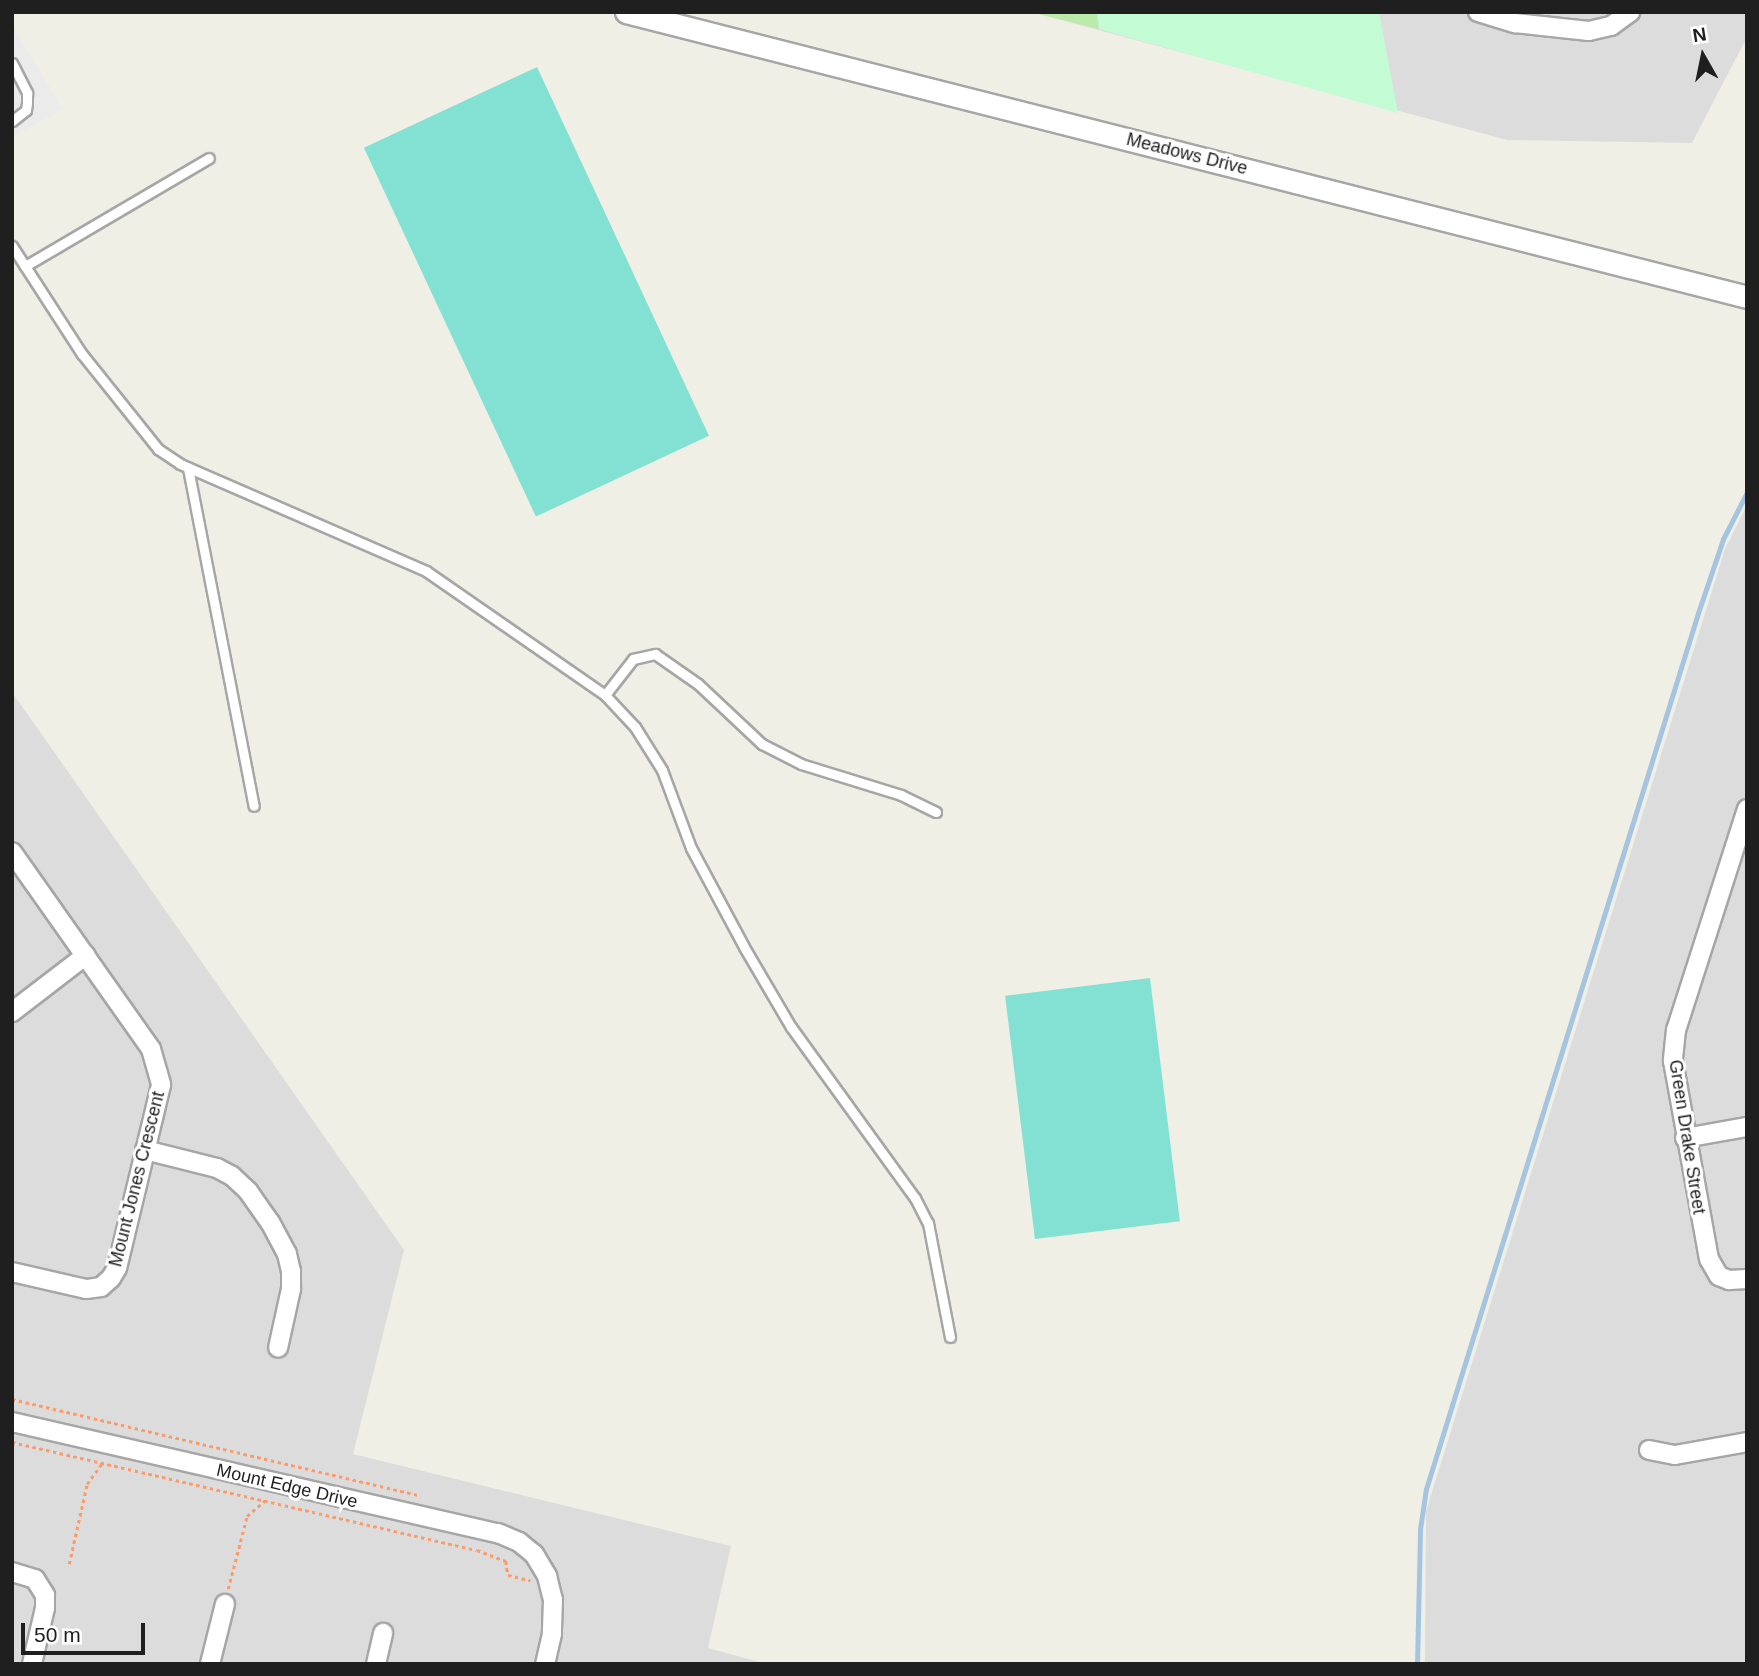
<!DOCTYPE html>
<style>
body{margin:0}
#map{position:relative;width:1759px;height:1676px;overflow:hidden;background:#f0efe5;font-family:Arial,sans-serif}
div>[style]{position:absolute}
.residential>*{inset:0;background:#dddcdc}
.grass>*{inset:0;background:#bbebab}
.park>*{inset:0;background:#c2fbd4}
.pitch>*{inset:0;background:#82e1d2;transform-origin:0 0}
.parking>*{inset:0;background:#ebebeb}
.stream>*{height:5px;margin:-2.5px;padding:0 2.5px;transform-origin:2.5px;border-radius:2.5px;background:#a5c4df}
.path>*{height:2.5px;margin-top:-1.25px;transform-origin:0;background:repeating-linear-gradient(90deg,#fc9b6a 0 3.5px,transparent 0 7px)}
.roads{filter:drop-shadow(2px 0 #a6a6a6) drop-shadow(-2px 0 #a6a6a6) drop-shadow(0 2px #a6a6a6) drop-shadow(0 -2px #a6a6a6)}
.service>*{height:9px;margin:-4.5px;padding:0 4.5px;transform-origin:4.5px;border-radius:4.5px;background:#fff}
.minor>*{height:18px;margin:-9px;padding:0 9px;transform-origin:9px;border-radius:9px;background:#fff}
.tertiary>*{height:21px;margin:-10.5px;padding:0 10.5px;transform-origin:10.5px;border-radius:10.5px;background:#fff}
span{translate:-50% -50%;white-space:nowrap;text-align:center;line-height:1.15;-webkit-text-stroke:6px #fff;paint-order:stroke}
.street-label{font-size:18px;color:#1f1f1f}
.frame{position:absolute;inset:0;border:14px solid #1f1f1f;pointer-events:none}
.north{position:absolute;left:1668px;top:21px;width:70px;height:70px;-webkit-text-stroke:5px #fff;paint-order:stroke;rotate:351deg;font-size:19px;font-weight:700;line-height:28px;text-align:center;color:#1f1f1f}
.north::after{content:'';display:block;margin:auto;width:24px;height:32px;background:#1f1f1f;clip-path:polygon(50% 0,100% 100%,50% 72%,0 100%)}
.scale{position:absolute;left:21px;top:1623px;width:124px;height:32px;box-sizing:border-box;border:4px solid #1f1f1f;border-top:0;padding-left:9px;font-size:21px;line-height:24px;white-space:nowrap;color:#1f1f1f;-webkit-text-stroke:5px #fff;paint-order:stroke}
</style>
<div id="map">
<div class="residential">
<i style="clip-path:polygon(1031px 12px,1747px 12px,1747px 37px,1692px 143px,1507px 140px)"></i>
<i style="clip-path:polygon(1747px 505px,1747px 1664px,1425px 1664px,1426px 1511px,1725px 549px)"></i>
<i style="clip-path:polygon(12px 692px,404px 1250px,353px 1454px,731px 1546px,708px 1648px,767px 1664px,12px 1664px)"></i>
</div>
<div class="grass">
<i style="clip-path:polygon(1031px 12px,1097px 12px,1099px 29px)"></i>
</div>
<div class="park">
<i style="clip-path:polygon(1097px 12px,1379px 12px,1398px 113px,1099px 29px)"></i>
</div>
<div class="pitch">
<i style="left:537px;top:67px;width:407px;height:191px;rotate:65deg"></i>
<i style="left:1150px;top:978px;width:245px;height:146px;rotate:83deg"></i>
</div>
<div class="parking">
<i style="clip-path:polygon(12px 25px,63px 109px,12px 137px)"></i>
</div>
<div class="stream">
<i style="left:1417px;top:1664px;width:135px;rotate:-88.7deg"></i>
<i style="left:1420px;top:1529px;width:40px;rotate:-81.5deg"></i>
<i style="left:1426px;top:1489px;width:917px;rotate:-72.75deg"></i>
<i style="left:1698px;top:613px;width:78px;rotate:-71.3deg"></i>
<i style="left:1723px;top:539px;width:53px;rotate:-62.9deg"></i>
</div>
<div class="path">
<i style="left:12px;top:1399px;width:420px;rotate:13.3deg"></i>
<i style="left:12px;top:1442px;width:477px;rotate:13.1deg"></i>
<i style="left:477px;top:1550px;width:31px;rotate:21deg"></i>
<i style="left:506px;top:1561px;width:14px;rotate:82deg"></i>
<i style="left:508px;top:1575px;width:23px;rotate:13deg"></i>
<i style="left:69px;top:1564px;width:82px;rotate:-77.3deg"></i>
<i style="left:87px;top:1484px;width:26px;rotate:-54deg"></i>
<i style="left:228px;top:1589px;width:75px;rotate:-75.4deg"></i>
<i style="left:247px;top:1516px;width:23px;rotate:-41deg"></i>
</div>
<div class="roads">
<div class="service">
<i style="left:12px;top:63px;width:34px;rotate:63deg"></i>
<i style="left:27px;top:93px;width:10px;rotate:90deg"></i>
<i style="left:27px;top:103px;width:7px;rotate:98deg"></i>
<i style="left:26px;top:110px;width:18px;rotate:142deg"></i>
<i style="left:12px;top:246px;width:129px;rotate:57.1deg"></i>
<i style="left:82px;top:354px;width:122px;rotate:51.3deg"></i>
<i style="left:158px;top:449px;width:27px;rotate:34deg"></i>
<i style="left:180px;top:464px;width:268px;rotate:23.5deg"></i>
<i style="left:426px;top:571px;width:218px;rotate:34.7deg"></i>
<i style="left:605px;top:695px;width:44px;rotate:46.8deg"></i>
<i style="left:635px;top:727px;width:51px;rotate:57.9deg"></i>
<i style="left:662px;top:770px;width:83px;rotate:69.6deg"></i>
<i style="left:691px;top:848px;width:112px;rotate:61.8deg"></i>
<i style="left:744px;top:947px;width:93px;rotate:59.6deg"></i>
<i style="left:791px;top:1027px;width:211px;rotate:54.1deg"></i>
<i style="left:915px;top:1198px;width:28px;rotate:63deg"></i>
<i style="left:928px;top:1223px;width:116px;rotate:79.1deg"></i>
<i style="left:25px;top:266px;width:213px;rotate:-30.4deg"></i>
<i style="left:188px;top:468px;width:344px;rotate:79deg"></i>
<i style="left:605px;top:695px;width:46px;rotate:-52.1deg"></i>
<i style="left:633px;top:659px;width:23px;rotate:-13deg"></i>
<i style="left:655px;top:654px;width:52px;rotate:34.9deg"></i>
<i style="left:698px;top:684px;width:88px;rotate:43.2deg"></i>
<i style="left:762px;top:744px;width:44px;rotate:27.1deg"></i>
<i style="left:801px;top:764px;width:105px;rotate:17.2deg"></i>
<i style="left:901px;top:795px;width:39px;rotate:26deg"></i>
</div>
<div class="minor">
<i style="left:1478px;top:12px;width:39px;rotate:17deg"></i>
<i style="left:1515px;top:23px;width:74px;rotate:6.2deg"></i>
<i style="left:1589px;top:31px;width:23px;rotate:-13deg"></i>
<i style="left:1611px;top:26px;width:24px;rotate:-36deg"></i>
<i style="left:1747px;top:809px;width:232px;rotate:107.8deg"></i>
<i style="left:1676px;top:1030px;width:31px;rotate:96deg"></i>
<i style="left:1673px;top:1061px;width:201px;rotate:79.7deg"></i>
<i style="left:1709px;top:1259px;width:20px;rotate:60deg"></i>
<i style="left:1719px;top:1276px;width:11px;rotate:22deg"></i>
<i style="left:1729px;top:1280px;width:18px;rotate:-3deg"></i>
<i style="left:12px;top:852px;width:241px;rotate:54.8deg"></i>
<i style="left:151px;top:1049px;width:37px;rotate:74deg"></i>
<i style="left:161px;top:1085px;width:188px;rotate:103.5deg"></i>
<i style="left:117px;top:1268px;width:12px;rotate:121deg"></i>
<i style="left:111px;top:1278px;width:13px;rotate:138deg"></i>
<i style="left:101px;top:1287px;width:15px;rotate:172deg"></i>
<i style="left:86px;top:1289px;width:76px;rotate:-167.1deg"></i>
<i style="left:12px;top:1012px;width:93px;rotate:-37.6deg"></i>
<i style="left:1685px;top:1138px;width:63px;rotate:-10.1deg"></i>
<i style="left:145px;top:1150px;width:74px;rotate:14deg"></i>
<i style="left:217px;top:1168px;width:17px;rotate:28deg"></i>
<i style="left:232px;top:1176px;width:22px;rotate:43deg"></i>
<i style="left:248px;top:1191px;width:38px;rotate:55deg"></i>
<i style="left:270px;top:1222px;width:36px;rotate:62deg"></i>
<i style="left:287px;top:1254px;width:17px;rotate:77deg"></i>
<i style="left:291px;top:1271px;width:18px;rotate:90deg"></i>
<i style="left:291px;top:1289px;width:60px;rotate:102.4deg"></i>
<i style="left:12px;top:1422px;width:499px;rotate:12.9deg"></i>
<i style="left:498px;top:1533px;width:23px;rotate:23deg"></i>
<i style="left:519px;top:1542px;width:19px;rotate:39deg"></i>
<i style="left:534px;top:1554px;width:26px;rotate:59deg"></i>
<i style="left:547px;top:1576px;width:25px;rotate:76deg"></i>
<i style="left:553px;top:1600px;width:34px;rotate:92deg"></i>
<i style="left:552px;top:1634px;width:31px;rotate:103deg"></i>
<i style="left:1649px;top:1450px;width:26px;rotate:11deg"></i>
<i style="left:1675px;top:1455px;width:73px;rotate:-10.2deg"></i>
<i style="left:12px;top:1572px;width:24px;rotate:17deg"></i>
<i style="left:35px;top:1579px;width:19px;rotate:58deg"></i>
<i style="left:45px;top:1595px;width:13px;rotate:90deg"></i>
<i style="left:45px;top:1608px;width:57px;rotate:103.1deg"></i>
<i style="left:210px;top:1664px;width:62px;rotate:-76deg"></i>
<i style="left:376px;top:1664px;width:32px;rotate:-77deg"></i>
</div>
<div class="tertiary">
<i style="left:626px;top:12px;width:1157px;rotate:14.26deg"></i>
</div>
</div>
<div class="street-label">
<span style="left:1187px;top:154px;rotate:14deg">Meadows Drive</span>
<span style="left:1687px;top:1137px;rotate:81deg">Green Drake Street</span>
<span style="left:137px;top:1179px;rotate:-76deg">Mount Jones Crescent</span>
<span style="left:287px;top:1486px;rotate:13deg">Mount Edge Drive</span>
</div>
<div class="frame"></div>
<div class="north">N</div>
<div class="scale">50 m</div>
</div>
